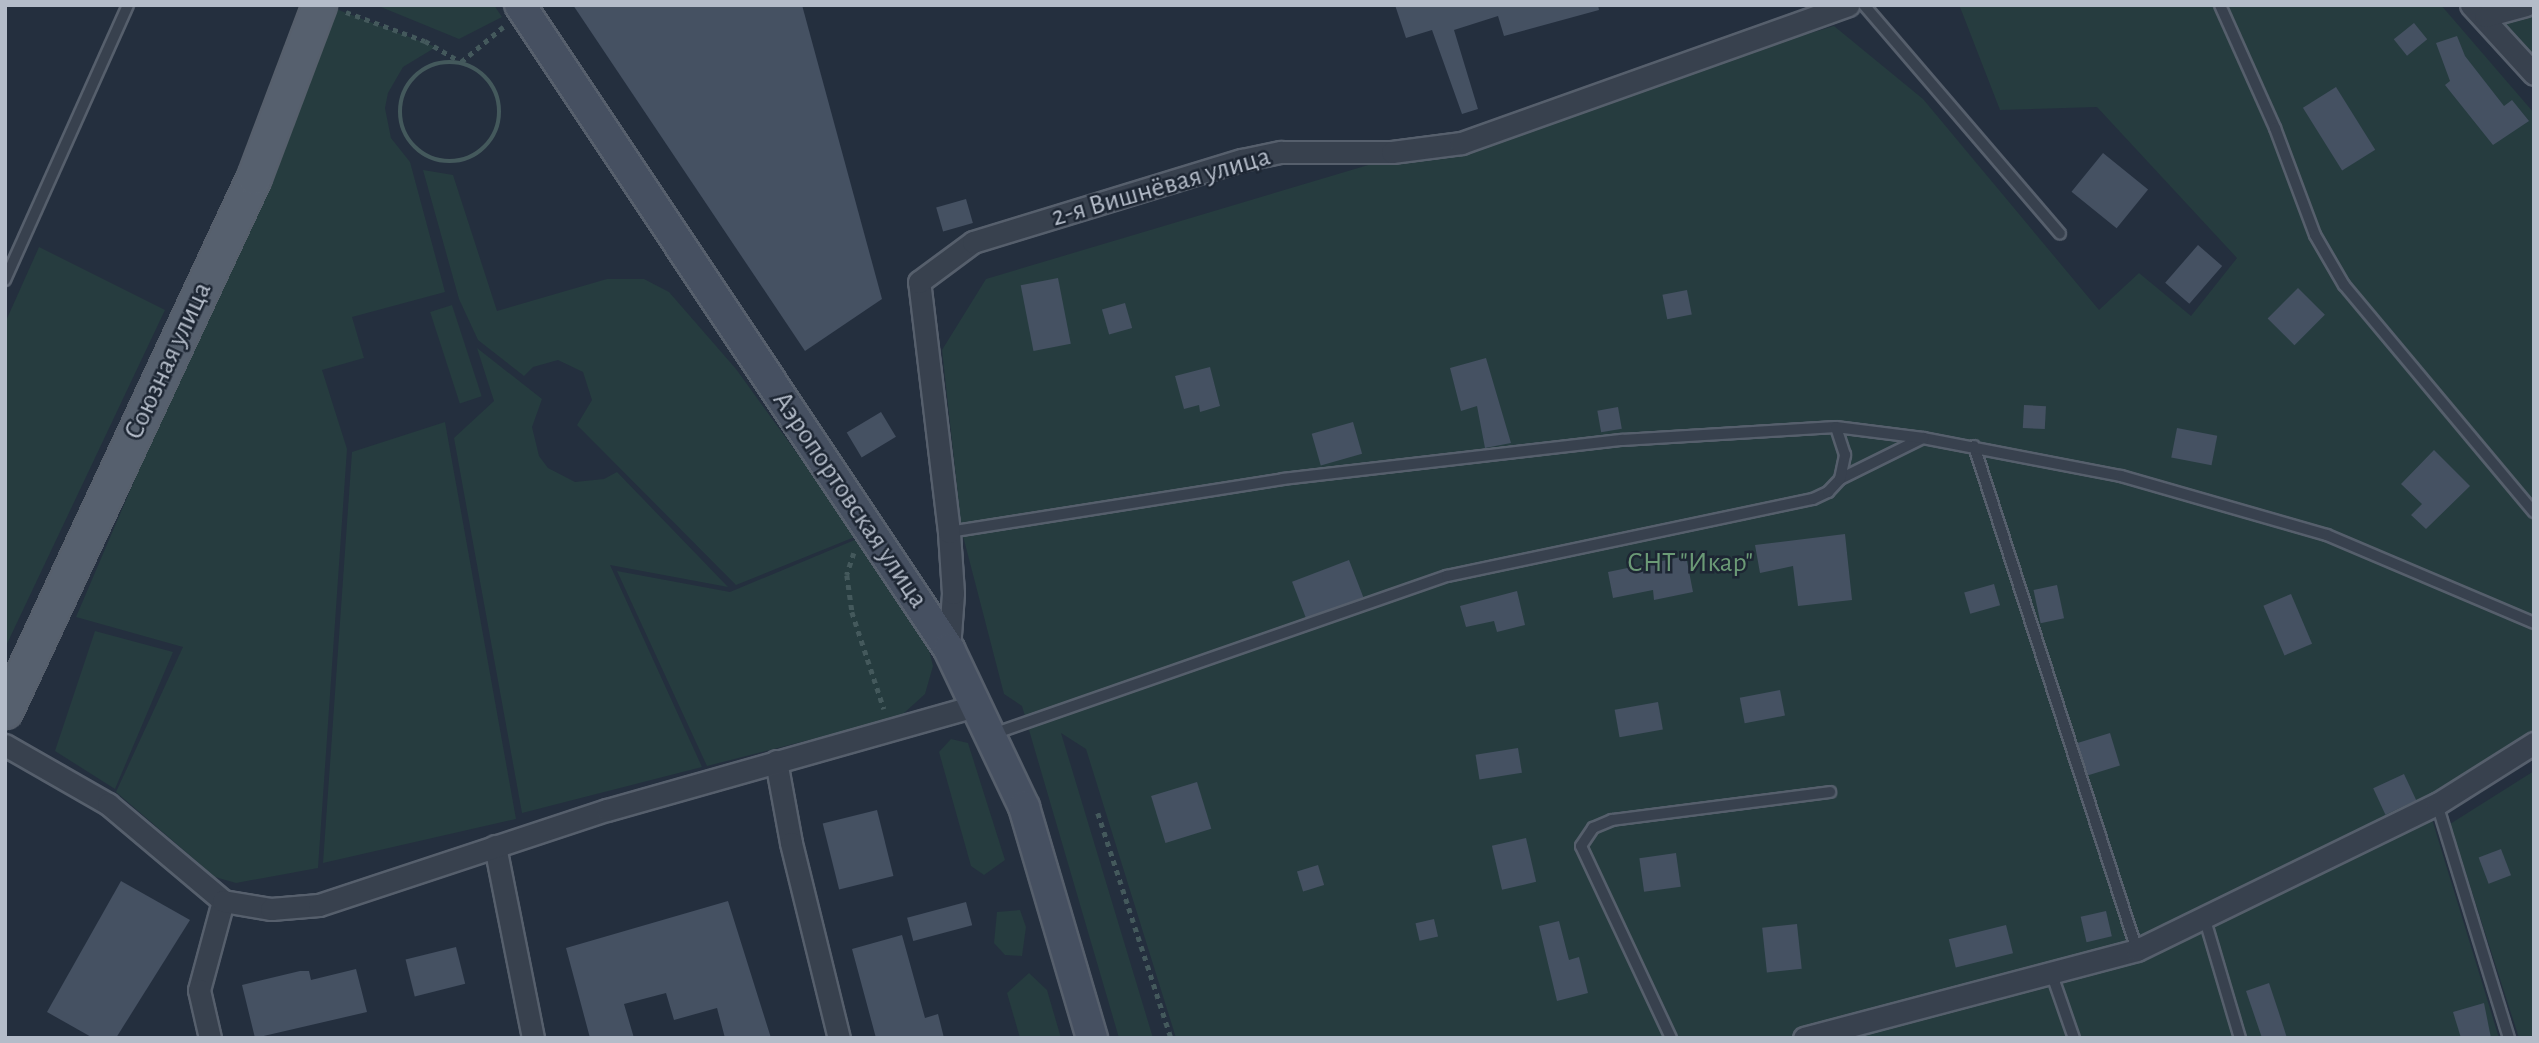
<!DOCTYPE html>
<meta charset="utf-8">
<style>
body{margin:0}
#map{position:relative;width:2539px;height:1043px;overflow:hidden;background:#242f3e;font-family:"Alegreya Sans",sans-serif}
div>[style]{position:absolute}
.green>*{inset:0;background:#263c3f;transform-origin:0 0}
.building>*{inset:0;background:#455162;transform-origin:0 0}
.path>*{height:4.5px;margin-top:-2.25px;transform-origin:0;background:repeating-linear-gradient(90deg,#44595c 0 5px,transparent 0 10px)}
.path>.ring{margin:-2.25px;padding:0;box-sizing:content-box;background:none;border:4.5px solid #44595c;border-radius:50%}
.roads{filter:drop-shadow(2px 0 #565f6c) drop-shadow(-2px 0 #565f6c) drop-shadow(0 2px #565f6c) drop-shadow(0 -2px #565f6c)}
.lane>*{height:10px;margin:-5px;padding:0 5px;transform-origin:5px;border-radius:5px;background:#38414e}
.street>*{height:21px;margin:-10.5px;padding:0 10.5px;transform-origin:10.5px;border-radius:10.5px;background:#38414e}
.secondary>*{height:30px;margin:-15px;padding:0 15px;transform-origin:15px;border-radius:15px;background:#465061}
.primary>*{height:33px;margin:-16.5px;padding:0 16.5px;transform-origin:16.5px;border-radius:16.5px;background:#56606e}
span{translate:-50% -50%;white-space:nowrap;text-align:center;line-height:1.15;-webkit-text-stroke:5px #1d2633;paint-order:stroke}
.street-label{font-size:28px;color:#b4bcc9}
.park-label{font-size:28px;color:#6b9a76}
.frame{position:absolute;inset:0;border:7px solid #b4bcc9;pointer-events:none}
</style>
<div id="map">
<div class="green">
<i style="clip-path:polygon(376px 5px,494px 5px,502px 17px,459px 39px)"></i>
<i style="clip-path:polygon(2441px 5px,2534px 113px,2534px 736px,2427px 803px,2499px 1038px,1176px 1038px,1086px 749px,1061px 733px,1153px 1038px,1119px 1038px,1022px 706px,1004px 694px,962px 532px,942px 350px,986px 279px,1834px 26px,1923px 99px,2099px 310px,2139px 273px,2191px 316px,2237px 258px,2097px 107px,2000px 110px,1960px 7px)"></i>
<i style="clip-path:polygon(2534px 5px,2534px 57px,2498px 16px)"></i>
<i style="clip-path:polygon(336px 9px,436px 47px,403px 67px,388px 93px,385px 108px,391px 138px,410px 162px,445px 292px,352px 317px,364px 358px,322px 370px,347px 449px,318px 868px,236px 883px,215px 877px,116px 792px,183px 647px,76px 617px)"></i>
<i style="clip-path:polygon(423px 170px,453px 175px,497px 311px,607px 279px,644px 279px,669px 292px,736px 369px,857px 536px,736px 585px,577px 425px,592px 400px,583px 372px,558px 360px,533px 367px,524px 376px,478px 340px,459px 299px)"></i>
<i style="clip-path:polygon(39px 247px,165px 310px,5px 648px,5px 323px)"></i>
<i style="left:452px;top:305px;width:96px;height:23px;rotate:72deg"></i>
<i style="clip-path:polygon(477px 348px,542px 399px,532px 427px,539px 456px,548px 468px,575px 482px,604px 479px,617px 472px,728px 587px,610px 565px,702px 767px,522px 813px,454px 438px,494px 401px)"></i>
<i style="clip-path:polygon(445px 422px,516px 819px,323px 863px,352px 452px)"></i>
<i style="clip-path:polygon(857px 539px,926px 638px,933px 666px,925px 694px,903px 714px,887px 720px,707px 766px,617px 571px,730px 592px)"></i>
<i style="clip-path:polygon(95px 631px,173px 652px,115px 789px,55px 751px)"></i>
<i style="clip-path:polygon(951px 739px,968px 743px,1005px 860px,984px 875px,971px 866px,939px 752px)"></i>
<i style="clip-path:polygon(2534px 771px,2534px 1038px,2519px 1038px,2450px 824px)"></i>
<i style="clip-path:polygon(1020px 910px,1026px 927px,1022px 956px,1005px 955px,994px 943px,997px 912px)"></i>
<i style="clip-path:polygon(1029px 973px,1047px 990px,1061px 1038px,1020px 1038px,1007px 993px)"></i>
</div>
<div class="building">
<i style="clip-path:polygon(573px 5px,802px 5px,882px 299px,805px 351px)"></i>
<i style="clip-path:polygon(1395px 5px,1598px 5px,1599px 10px,1504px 36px,1498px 16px,1454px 30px,1478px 109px,1462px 114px,1432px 30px,1406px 38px)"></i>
<i style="left:2414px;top:23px;width:21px;height:26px;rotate:51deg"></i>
<i style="clip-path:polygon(2457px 36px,2465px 56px,2504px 106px,2512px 100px,2529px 121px,2493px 145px,2445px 85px,2450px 81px,2436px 43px)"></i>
<i style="left:2336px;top:87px;width:74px;height:39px;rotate:58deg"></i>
<i style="left:2103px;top:153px;width:58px;height:50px;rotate:39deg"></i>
<i style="left:966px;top:199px;width:25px;height:31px;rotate:74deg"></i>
<i style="left:2198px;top:245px;width:32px;height:50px;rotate:41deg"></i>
<i style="left:1058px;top:278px;width:67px;height:38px;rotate:79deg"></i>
<i style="left:2298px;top:288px;width:38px;height:43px;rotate:45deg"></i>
<i style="left:1687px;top:290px;width:25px;height:25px;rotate:79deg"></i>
<i style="left:1125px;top:303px;width:26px;height:24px;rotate:74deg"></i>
<i style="clip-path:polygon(1486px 358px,1511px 443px,1485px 448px,1477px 406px,1461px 411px,1450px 368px)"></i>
<i style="clip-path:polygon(1210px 367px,1220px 406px,1200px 412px,1199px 405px,1184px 409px,1175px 376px)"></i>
<i style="left:2024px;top:405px;width:22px;height:23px;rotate:3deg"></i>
<i style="left:1618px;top:407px;width:22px;height:21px;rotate:80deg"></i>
<i style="left:881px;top:412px;width:29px;height:40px;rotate:59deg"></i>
<i style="left:1353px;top:422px;width:33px;height:43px;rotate:74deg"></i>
<i style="left:2177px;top:428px;width:41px;height:30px;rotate:11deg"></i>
<i style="clip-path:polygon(2434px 450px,2470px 486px,2426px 529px,2411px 515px,2422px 504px,2401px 484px)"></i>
<i style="clip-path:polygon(1845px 534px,1852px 600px,1798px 606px,1793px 566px,1760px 573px,1755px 545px)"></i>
<i style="clip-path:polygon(1686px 556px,1693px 592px,1654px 600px,1653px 590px,1613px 598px,1608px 572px)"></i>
<i style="left:1349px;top:560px;width:40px;height:61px;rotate:69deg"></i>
<i style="left:1994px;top:584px;width:22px;height:31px;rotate:74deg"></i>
<i style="left:2057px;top:585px;width:34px;height:24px;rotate:78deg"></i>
<i style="clip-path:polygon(1517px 591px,1525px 625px,1497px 632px,1494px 621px,1466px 627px,1460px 606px)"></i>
<i style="left:2291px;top:594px;width:54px;height:30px;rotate:67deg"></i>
<i style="left:1780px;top:690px;width:26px;height:41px;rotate:79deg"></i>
<i style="left:1658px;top:702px;width:28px;height:44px;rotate:80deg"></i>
<i style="left:2110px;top:733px;width:34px;height:34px;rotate:73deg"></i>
<i style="left:1518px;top:748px;width:25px;height:43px;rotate:81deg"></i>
<i style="left:2404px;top:774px;width:29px;height:34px;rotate:65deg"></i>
<i style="left:1197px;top:782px;width:49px;height:48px;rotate:73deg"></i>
<i style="left:877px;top:810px;width:68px;height:56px;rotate:76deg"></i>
<i style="left:1526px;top:838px;width:45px;height:35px;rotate:77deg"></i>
<i style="left:2501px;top:849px;width:28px;height:24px;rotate:69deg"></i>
<i style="left:1676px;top:853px;width:34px;height:37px;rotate:82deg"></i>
<i style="left:1318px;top:865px;width:21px;height:22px;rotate:73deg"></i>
<i style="clip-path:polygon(121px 881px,190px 920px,116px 1038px,93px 1038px,47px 1012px)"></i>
<i style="clip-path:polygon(728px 901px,771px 1038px,725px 1038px,717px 1008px,674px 1020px,666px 993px,624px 1004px,634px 1038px,590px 1038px,566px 948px)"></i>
<i style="left:966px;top:902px;width:24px;height:61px;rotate:75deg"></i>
<i style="left:2106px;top:911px;width:26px;height:26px;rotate:77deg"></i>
<i style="left:1434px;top:919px;width:18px;height:19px;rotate:77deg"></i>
<i style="clip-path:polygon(1559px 921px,1569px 960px,1579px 957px,1588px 993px,1557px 1001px,1539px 926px)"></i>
<i style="left:1797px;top:924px;width:45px;height:35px;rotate:84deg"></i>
<i style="left:2006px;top:925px;width:29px;height:59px;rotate:76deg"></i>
<i style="clip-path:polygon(902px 935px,925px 1018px,938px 1014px,944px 1038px,876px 1038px,852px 949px)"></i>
<i style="left:456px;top:947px;width:38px;height:52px;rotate:76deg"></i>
<i style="clip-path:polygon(356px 969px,367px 1012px,255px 1038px,242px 985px,300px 971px,309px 971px,311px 980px)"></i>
<i style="clip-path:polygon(2269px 983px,2279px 1013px,2287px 1038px,2262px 1038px,2246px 991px)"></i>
<i style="clip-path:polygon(2484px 1003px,2491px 1038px,2461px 1038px,2453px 1012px)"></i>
</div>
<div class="path">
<i style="left:346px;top:12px;width:84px;rotate:20.2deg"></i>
<i style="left:425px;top:41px;width:42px;rotate:30.3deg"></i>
<i style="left:461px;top:62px;width:55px;rotate:-39.8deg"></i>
<i class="ring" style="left:400px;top:62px;width:95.5px;height:95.5px"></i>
<i style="left:854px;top:553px;width:23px;rotate:108deg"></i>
<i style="left:847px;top:575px;width:37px;rotate:82deg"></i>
<i style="left:852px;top:612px;width:102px;rotate:71.7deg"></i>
<i style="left:1098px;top:813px;width:237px;rotate:72deg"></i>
</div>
<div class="roads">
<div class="lane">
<i style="left:1864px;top:5px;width:301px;rotate:49.4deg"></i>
<i style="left:2220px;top:5px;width:135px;rotate:65.9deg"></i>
<i style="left:2275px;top:128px;width:114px;rotate:69.5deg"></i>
<i style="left:2315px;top:235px;width:58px;rotate:59.9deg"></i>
<i style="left:2344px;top:285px;width:296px;rotate:50.1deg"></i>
<i style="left:5px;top:280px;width:301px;rotate:-65.9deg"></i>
<i style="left:1974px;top:446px;width:530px;rotate:72.08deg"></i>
<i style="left:1840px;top:479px;width:93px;rotate:-26.3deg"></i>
<i style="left:1923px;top:438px;width:202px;rotate:10.9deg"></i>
<i style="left:2121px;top:476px;width:214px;rotate:16deg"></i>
<i style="left:2327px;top:535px;width:225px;rotate:23deg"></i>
<i style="left:949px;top:532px;width:338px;rotate:-9deg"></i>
<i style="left:1283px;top:479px;width:341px;rotate:-6.6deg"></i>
<i style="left:1622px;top:440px;width:214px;rotate:-3.5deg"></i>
<i style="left:1836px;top:427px;width:88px;rotate:7.2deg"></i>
<i style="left:993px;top:734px;width:481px;rotate:-19.2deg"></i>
<i style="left:1447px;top:576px;width:374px;rotate:-11.9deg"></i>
<i style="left:1813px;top:499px;width:17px;rotate:-25deg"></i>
<i style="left:1828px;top:492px;width:18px;rotate:-47deg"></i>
<i style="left:1840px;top:479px;width:25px;rotate:-78deg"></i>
<i style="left:1845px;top:455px;width:29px;rotate:-108deg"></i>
<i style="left:2437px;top:804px;width:245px;rotate:72.9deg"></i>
<i style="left:2205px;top:920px;width:123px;rotate:73.5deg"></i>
<i style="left:2052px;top:975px;width:67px;rotate:70.8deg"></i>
<i style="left:1671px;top:1038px;width:212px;rotate:-115.1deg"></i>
<i style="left:1581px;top:846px;width:22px;rotate:-56deg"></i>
<i style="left:1593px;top:828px;width:21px;rotate:-23deg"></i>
<i style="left:1612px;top:820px;width:220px;rotate:-7.3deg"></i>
</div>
<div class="street">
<i style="left:2471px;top:5px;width:93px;rotate:47.6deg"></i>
<i style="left:2485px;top:16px;width:42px;rotate:-15deg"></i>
<i style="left:949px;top:649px;width:56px;rotate:-85.9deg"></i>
<i style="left:953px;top:593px;width:61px;rotate:-93.8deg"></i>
<i style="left:949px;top:532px;width:252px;rotate:-96.8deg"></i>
<i style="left:919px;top:282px;width:67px;rotate:-36.5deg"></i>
<i style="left:973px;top:242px;width:281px;rotate:-17deg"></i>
<i style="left:1242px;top:160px;width:40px;rotate:-12deg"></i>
<i style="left:1281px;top:152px;width:111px"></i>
<i style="left:1392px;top:152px;width:70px;rotate:-7.4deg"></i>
<i style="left:1461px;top:143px;width:411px;rotate:-19.6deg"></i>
<i style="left:5px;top:745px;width:119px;rotate:29.8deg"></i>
<i style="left:108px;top:804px;width:150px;rotate:40.1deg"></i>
<i style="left:223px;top:901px;width:92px;rotate:105.1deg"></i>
<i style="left:199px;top:990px;width:49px;rotate:77.1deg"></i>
<i style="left:776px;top:761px;width:83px;rotate:79.6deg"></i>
<i style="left:791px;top:843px;width:201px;rotate:76.2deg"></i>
<i style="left:495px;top:846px;width:196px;rotate:78.8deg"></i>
<i style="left:223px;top:901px;width:49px;rotate:9.5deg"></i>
<i style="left:271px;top:909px;width:48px;rotate:-4.8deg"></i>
<i style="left:319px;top:905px;width:303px;rotate:-18.3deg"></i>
<i style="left:607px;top:810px;width:385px;rotate:-15.8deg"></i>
<i style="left:1804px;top:1038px;width:344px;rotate:-14.8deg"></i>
<i style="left:2137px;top:950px;width:334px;rotate:-26deg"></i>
<i style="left:2437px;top:804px;width:115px;rotate:-32.2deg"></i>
</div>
<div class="secondary">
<i style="left:520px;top:5px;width:774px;rotate:56.33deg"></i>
<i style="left:949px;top:649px;width:175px;rotate:64.6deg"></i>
<i style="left:1024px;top:807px;width:241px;rotate:73.6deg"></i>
</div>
<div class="primary">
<i style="left:5px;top:711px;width:589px;rotate:-65deg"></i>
<i style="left:254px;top:177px;width:184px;rotate:-69.3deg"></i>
</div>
</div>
<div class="street-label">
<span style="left:1161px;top:187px;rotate:-16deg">2-я Вишнёвая улица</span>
<span style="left:168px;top:361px;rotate:-65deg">Союзная улица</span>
<span style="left:850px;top:500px;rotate:56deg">Аэропортовская улица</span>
</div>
<div class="park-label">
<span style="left:1690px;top:563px">СНТ "Икар"</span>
</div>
<div class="frame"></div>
</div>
